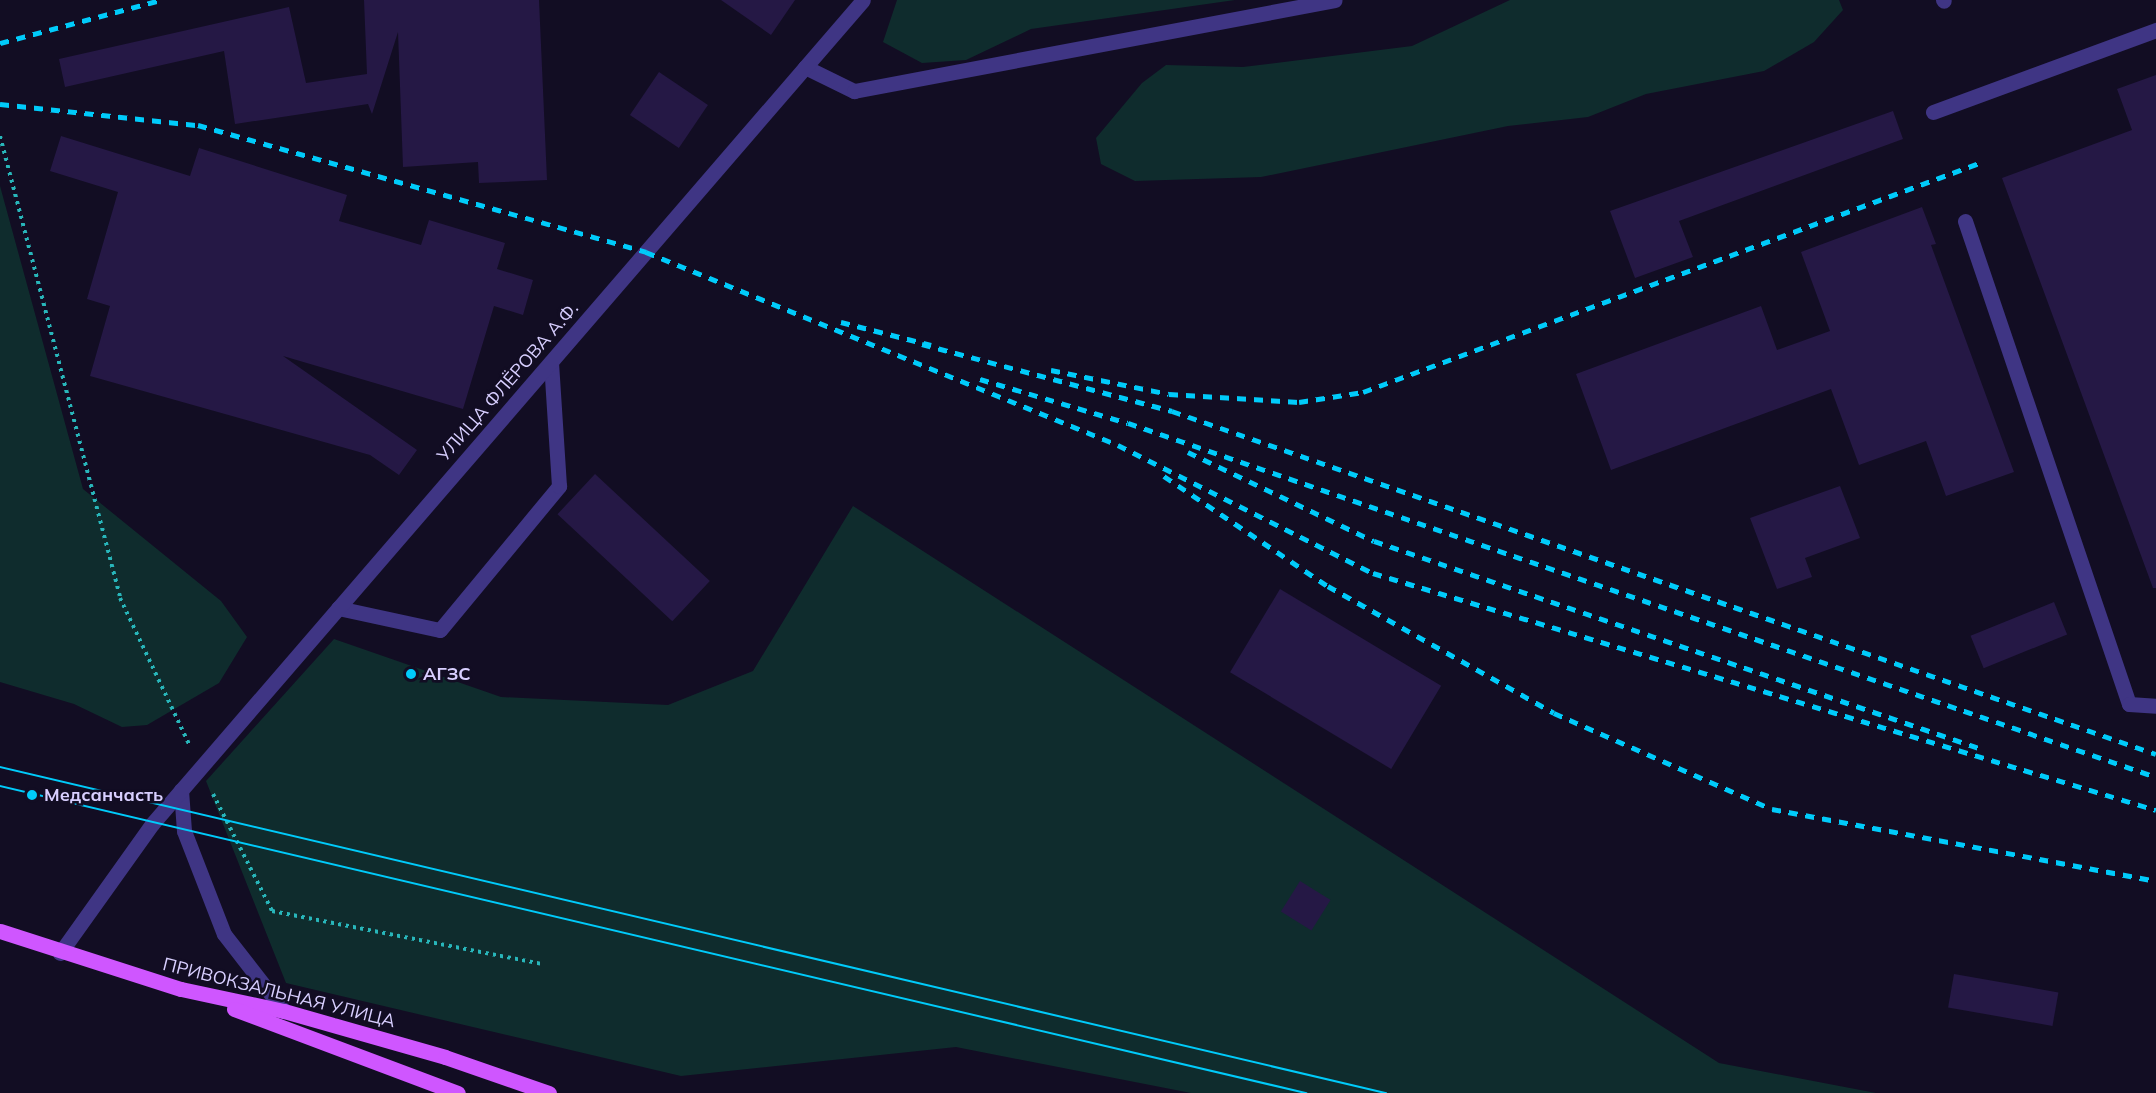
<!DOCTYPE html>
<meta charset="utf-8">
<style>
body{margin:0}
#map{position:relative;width:2156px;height:1093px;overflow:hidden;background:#120d23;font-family:Mulish,sans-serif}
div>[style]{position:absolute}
.green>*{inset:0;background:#0f2c2d}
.building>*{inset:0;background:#251845;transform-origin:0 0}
.path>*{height:4px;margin-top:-2px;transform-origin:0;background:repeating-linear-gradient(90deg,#28b6ba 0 3px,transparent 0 7.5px)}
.minor>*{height:15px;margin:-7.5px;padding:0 7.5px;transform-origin:7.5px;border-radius:7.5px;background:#3f3584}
.major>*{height:15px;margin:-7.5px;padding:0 7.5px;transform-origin:7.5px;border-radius:7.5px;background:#cf56ff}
.tram>*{height:1.5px;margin:-0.75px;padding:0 0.75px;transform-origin:0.75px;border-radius:0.75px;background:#00cbfa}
.rail>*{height:4.5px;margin-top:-2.25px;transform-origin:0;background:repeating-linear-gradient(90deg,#00cbfa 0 9px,transparent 0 17px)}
.dots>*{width:16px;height:16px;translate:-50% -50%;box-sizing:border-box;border:3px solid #120d23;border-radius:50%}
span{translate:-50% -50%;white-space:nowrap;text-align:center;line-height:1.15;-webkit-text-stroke:5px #120d23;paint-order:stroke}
.street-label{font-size:18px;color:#d8cfff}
.poi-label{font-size:18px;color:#d8cfff;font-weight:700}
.left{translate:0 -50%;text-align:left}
</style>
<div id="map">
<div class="green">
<i style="clip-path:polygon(897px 0,1235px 0,1031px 29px,966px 60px,922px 63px,883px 42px)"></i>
<i style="clip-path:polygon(1510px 0,1839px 0,1843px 10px,1814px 42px,1764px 71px,1646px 94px,1588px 117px,1508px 126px,1261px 177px,1135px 181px,1101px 164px,1096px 138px,1142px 83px,1166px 65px,1243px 67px,1412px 46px)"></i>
<i style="clip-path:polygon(0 186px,83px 489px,221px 601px,247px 637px,219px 683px,147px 725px,122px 727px,74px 704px,0 682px)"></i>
<i style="clip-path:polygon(853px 506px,1719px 1063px,1876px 1093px,1191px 1093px,956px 1047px,681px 1076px,286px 983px,206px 781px,334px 639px,501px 697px,668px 705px,753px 671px)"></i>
</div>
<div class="building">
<i style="clip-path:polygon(364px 0,539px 0,547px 180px,479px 183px,478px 162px,403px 167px,398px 32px,372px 114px,368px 104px,235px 124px,224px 51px,65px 87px,59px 59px,289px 7px,306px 83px,367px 74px)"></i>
<i style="clip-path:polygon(721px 0,795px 0,771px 35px)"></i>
<i style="left:659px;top:72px;width:59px;height:52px;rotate:34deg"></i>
<i style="clip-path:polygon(2156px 75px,2156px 588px,2153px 588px,2002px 178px,2132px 130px,2117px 89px)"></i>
<i style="clip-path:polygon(1893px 111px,1903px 139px,1679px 221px,1693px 257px,1635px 278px,1610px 211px)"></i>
<i style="clip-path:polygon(61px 136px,190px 176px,199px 148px,347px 195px,339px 221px,421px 245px,429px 220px,505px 243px,497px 269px,533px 280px,523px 315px,494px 306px,463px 409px,283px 356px,417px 450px,399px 475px,370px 455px,90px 376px,110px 306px,87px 299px,118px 192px,50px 171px)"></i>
<i style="clip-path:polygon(1922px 207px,1936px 244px,1931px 245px,2014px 472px,1946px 496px,1926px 441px,1859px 465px,1831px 389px,1611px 470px,1576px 374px,1761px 306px,1777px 350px,1830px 331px,1801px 252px)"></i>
<i style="left:595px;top:474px;width:157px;height:55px;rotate:43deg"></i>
<i style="clip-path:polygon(1840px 486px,1860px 538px,1805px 558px,1812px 577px,1777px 589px,1750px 518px)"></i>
<i style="left:1280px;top:589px;width:188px;height:97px;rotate:31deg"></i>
<i style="left:2054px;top:602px;width:35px;height:90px;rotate:68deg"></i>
<i style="left:1300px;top:881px;width:36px;height:36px;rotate:32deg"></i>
<i style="left:1954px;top:974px;width:106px;height:34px;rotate:10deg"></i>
</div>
<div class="path">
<i style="left:0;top:136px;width:477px;rotate:75.4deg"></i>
<i style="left:120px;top:598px;width:161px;rotate:64.7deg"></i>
<i style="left:213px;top:794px;width:131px;rotate:63.2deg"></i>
<i style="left:272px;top:911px;width:276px;rotate:11.1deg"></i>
</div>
<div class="minor">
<i style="left:1943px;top:0;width:1px;rotate:45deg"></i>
<i style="left:805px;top:67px;width:55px;rotate:26.1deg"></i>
<i style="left:854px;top:91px;width:489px;rotate:-10.7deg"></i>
<i style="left:1933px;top:112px;width:238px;rotate:-20.2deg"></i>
<i style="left:1965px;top:221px;width:510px;rotate:71.25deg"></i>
<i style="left:2129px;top:704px;width:27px;rotate:4deg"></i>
<i style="left:338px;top:608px;width:104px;rotate:12.2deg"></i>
<i style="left:440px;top:630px;width:187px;rotate:-50.4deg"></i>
<i style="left:559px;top:486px;width:124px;rotate:-93.7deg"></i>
<i style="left:181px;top:790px;width:41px;rotate:85.8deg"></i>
<i style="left:184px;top:831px;width:110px;rotate:68.8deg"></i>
<i style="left:224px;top:934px;width:98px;rotate:52.1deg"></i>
<i style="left:60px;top:953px;width:158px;rotate:-54.5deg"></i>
<i style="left:152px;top:824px;width:1088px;rotate:-49.21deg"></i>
</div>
<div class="major">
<i style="left:0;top:931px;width:190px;rotate:17.8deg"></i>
<i style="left:181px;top:989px;width:105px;rotate:12.1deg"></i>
<i style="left:284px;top:1011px;width:167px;rotate:15.9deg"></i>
<i style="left:445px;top:1057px;width:110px;rotate:19.1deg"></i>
<i style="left:234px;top:1009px;width:239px;rotate:20.6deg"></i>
</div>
<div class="tram">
<i style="left:0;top:767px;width:1424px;rotate:13.24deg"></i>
<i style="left:0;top:786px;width:1342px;rotate:13.23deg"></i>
</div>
<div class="rail">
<i style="left:0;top:43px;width:167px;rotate:-15deg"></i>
<i style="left:0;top:104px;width:199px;rotate:6.1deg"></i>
<i style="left:198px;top:125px;width:466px;rotate:15.8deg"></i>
<i style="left:646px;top:252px;width:510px;rotate:22.24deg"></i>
<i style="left:1118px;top:445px;width:285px;rotate:26.7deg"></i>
<i style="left:1373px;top:573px;width:818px;rotate:16.84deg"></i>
<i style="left:841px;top:322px;width:93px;rotate:14.3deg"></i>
<i style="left:922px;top:344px;width:259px;rotate:15deg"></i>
<i style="left:1172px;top:411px;width:1042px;rotate:19.22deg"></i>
<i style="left:1051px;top:370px;width:120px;rotate:11.5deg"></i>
<i style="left:1169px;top:394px;width:130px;rotate:3.5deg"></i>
<i style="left:1299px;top:402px;width:65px;rotate:-8.9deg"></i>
<i style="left:1363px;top:392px;width:657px;rotate:-20.39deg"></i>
<i style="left:980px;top:379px;width:154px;rotate:16.6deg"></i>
<i style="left:1128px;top:423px;width:1087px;rotate:19deg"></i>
<i style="left:1188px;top:452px;width:206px;rotate:25.6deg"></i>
<i style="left:1374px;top:541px;width:639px;rotate:18.89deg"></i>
<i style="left:1164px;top:476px;width:197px;rotate:33.9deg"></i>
<i style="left:1328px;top:586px;width:259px;rotate:29.3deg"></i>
<i style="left:1554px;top:713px;width:238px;rotate:23.8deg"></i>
<i style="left:1772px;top:809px;width:391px;rotate:10.6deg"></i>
</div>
<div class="dots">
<i style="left:411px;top:674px;background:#00cbfa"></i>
<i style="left:32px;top:795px;background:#00cbfa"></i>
</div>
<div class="street-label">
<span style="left:508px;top:382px;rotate:-49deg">УЛИЦА ФЛЁРОВА А.Ф.</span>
<span style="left:279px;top:993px;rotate:14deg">ПРИВОКЗАЛЬНАЯ УЛИЦА</span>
</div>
<div class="poi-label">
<span class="left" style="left:423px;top:674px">АГЗС</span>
<span class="left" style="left:44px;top:795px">Медсанчасть</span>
</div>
</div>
